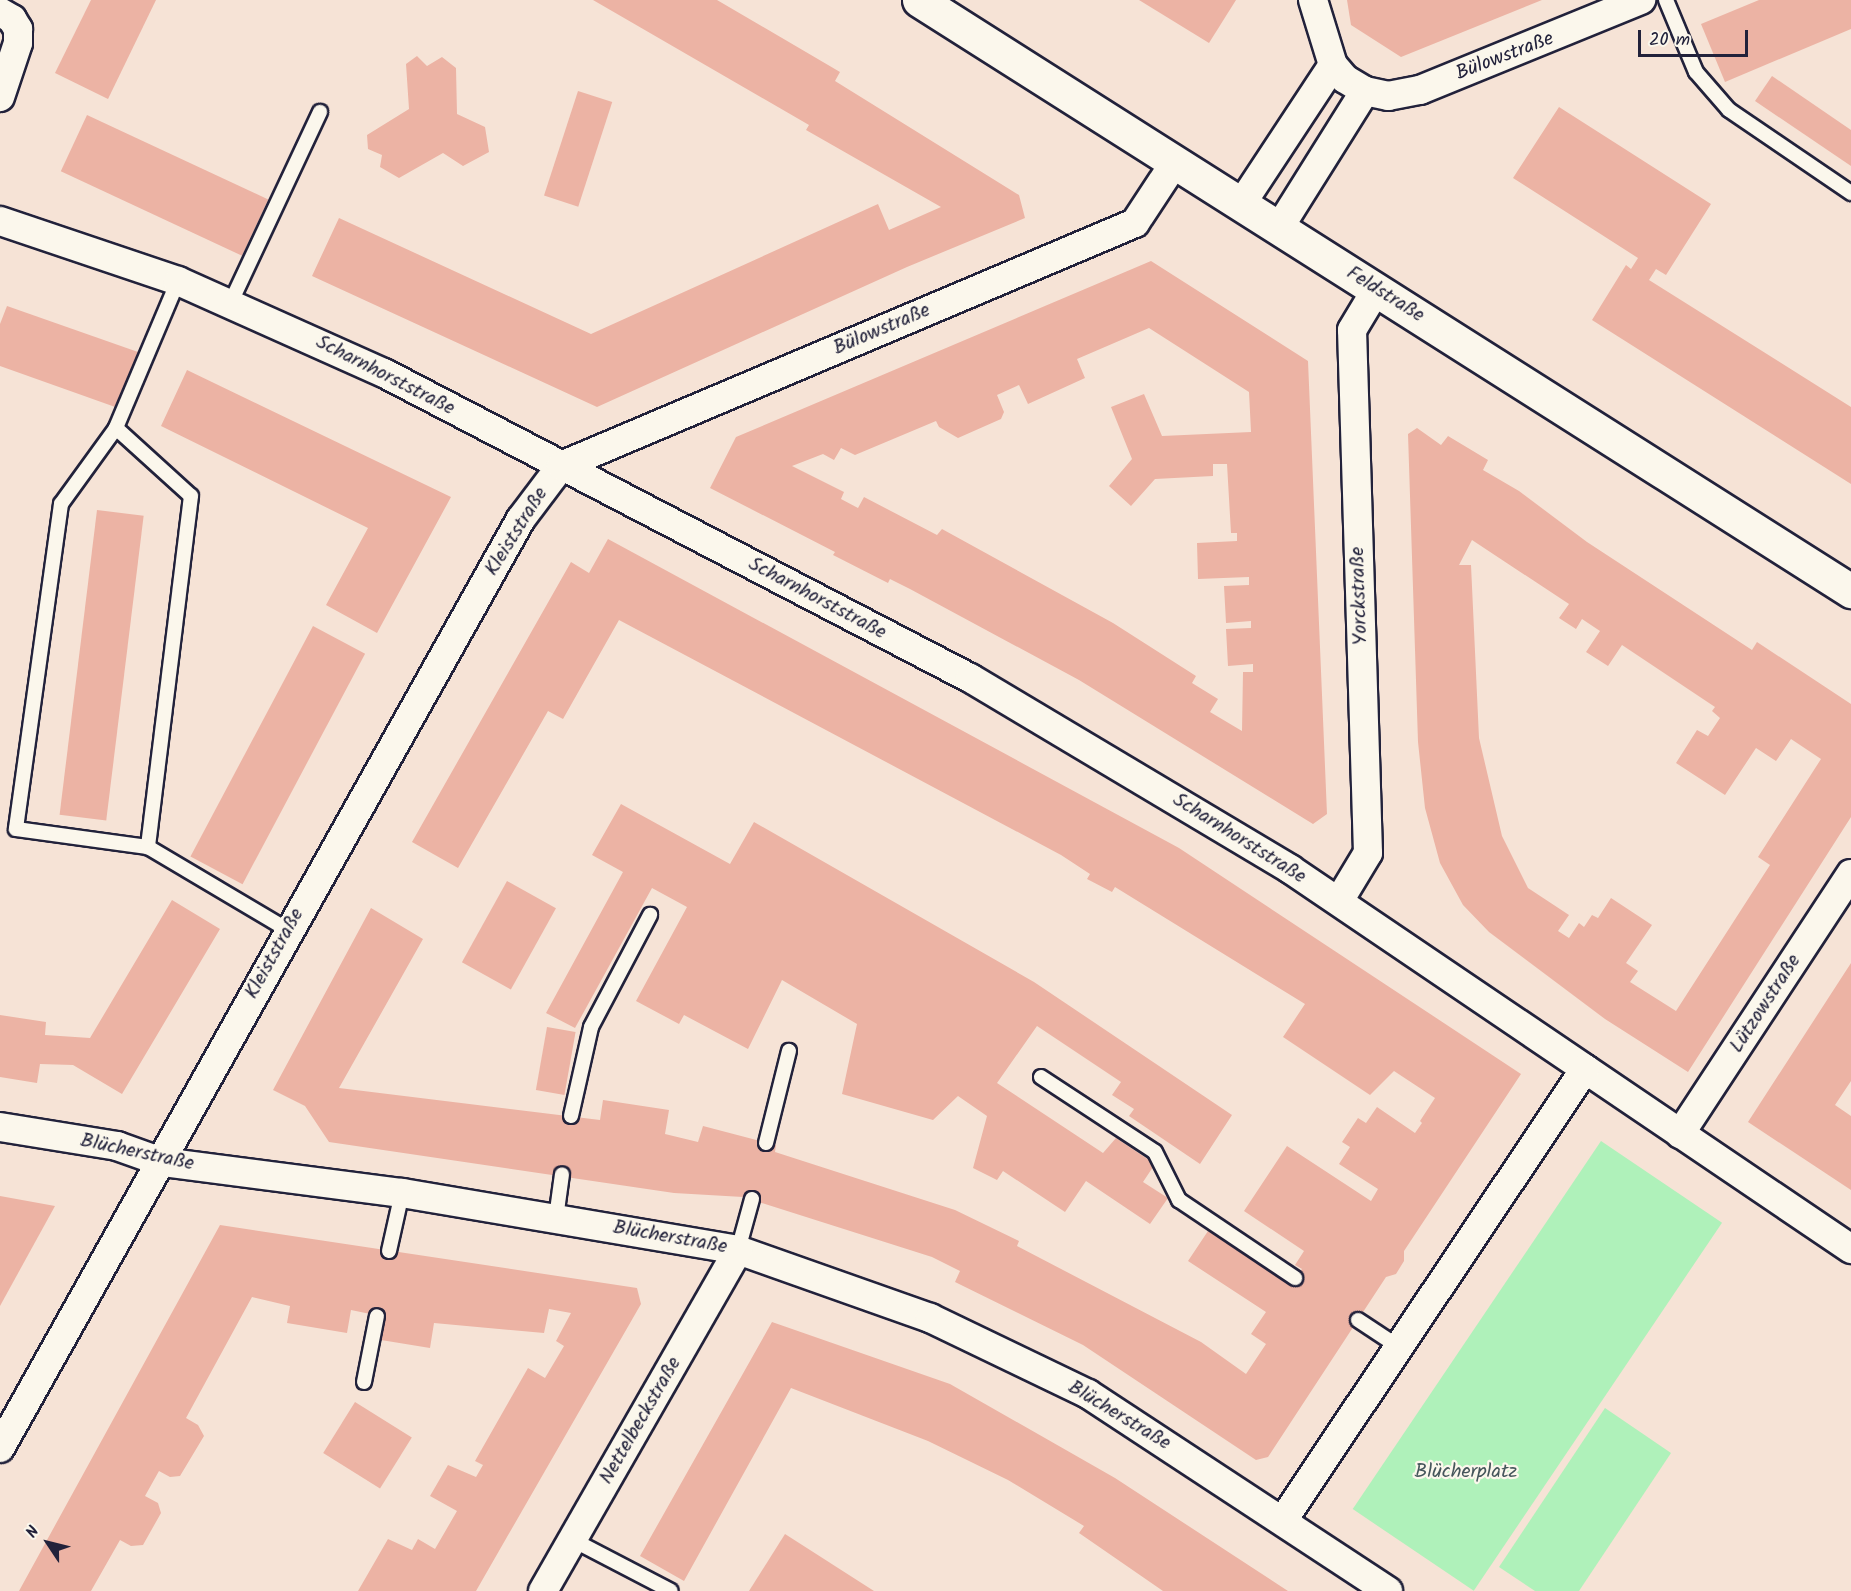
<!DOCTYPE html>
<meta charset="utf-8">
<style>
body{margin:0}
#map{position:relative;width:1851px;height:1591px;overflow:hidden;background:#f6e3d6;font-family:Kalam,sans-serif}
div>[style]{position:absolute}
.green>*{inset:0;background:#aff1ba;transform-origin:0 0}
.building>*{inset:0;background:#ecb3a4;transform-origin:0 0}
.roads{filter:drop-shadow(2px 0 #22223b) drop-shadow(-2px 0 #22223b) drop-shadow(0 2px #22223b) drop-shadow(0 -2px #22223b)}
.lane>*{height:14px;margin:-7px;padding:0 7px;transform-origin:7px;border-radius:7px;background:#fbf7ec}
.street>*{height:28px;margin:-14px;padding:0 14px;transform-origin:14px;border-radius:14px;background:#fbf7ec}
.secondary>*{height:33px;margin:-16.5px;padding:0 16.5px;transform-origin:16.5px;border-radius:16.5px;background:#fbf7ec}
span{translate:-50% -50%;white-space:nowrap;text-align:center;line-height:1.15;-webkit-text-stroke:4.5px #fbf7ec;paint-order:stroke}
.street-label{font-size:20px;color:#22223b}
.park-label{font-size:20px;color:#45565b}
.north{position:absolute;left:18px;top:1513px;width:60px;height:60px;-webkit-text-stroke:4px #fbf7ec;paint-order:stroke;rotate:305deg;font-size:16px;font-weight:700;line-height:24px;text-align:center;color:#22223b}
.north::after{content:'';display:block;margin:auto;width:21px;height:27px;background:#22223b;clip-path:polygon(50% 0,100% 100%,50% 72%,0 100%)}
.scale{position:absolute;left:1638px;top:30px;width:110px;height:27px;box-sizing:border-box;border:3px solid #22223b;border-top:0;padding-left:8px;font-size:18px;line-height:21px;white-space:nowrap;color:#22223b;-webkit-text-stroke:4px #fbf7ec;paint-order:stroke}
</style>
<div id="map">
<div class="green">
<i style="left:1601px;top:1141px;width:146px;height:444px;rotate:34deg"></i>
<i style="clip-path:polygon(1605px 1408px,1671px 1453px,1579px 1591px,1535px 1591px,1499px 1567px)"></i>
</div>
<div class="building">
<i style="clip-path:polygon(91px 0,156px 0,108px 99px,55px 73px)"></i>
<i style="clip-path:polygon(593px 0,717px 0,840px 72px,835px 81px,1019px 195px,1025px 218px,907px 267px,597px 407px,312px 276px,339px 218px,591px 334px,878px 204px,889px 230px,941px 207px,806px 130px,809px 125px)"></i>
<i style="clip-path:polygon(1139px 0,1236px 0,1209px 43px)"></i>
<i style="clip-path:polygon(1347px 0,1542px 0,1401px 57px,1351px 25px)"></i>
<i style="clip-path:polygon(1759px 0,1851px 0,1851px 29px,1725px 82px,1701px 24px)"></i>
<i style="clip-path:polygon(417px 56px,427px 66px,442px 57px,456px 68px,457px 114px,485px 127px,489px 152px,463px 166px,443px 153px,399px 178px,380px 167px,382px 155px,368px 149px,367px 135px,409px 109px,406px 64px)"></i>
<i style="clip-path:polygon(1772px 76px,1851px 130px,1851px 166px,1755px 101px)"></i>
<i style="left:578px;top:91px;width:36px;height:110px;rotate:18deg"></i>
<i style="clip-path:polygon(1559px 107px,1711px 204px,1666px 275px,1656px 269px,1649px 280px,1851px 407px,1851px 484px,1592px 320px,1626px 265px,1631px 269px,1638px 258px,1513px 178px)"></i>
<i style="left:87px;top:115px;width:200px;height:62px;rotate:25deg"></i>
<i style="clip-path:polygon(evenodd,1151px 261px,1308px 361px,1327px 814px,1313px 824px,1079px 680px,910px 589px,890px 579px,888px 583px,833px 555px,835px 552px,710px 488px,736px 437px,1151px 261px,1149px 328px,1249px 392px,1251px 432px,1162px 436px,1144px 394px,1111px 407px,1132px 459px,1109px 486px,1131px 506px,1155px 479px,1213px 476px,1213px 464px,1227px 464px,1231px 533px,1237px 533px,1237px 541px,1197px 543px,1198px 579px,1249px 577px,1249px 585px,1224px 586px,1226px 623px,1251px 621px,1251px 628px,1226px 629px,1228px 666px,1253px 664px,1253px 672px,1243px 672px,1242px 731px,1210px 712px,1218px 699px,1192px 683px,1196px 676px,1113px 623px,942px 529px,937px 535px,864px 497px,858px 508px,841px 499px,844px 492px,792px 466px,823px 454px,834px 460px,841px 448px,855px 455px,936px 421px,939px 427px,958px 438px,1001px 419px,1004px 412px,997px 395px,1019px 385px,1028px 404px,1085px 378px,1077px 359px,1149px 328px)"></i>
<i style="clip-path:polygon(7px 306px,138px 352px,118px 408px,0 366px,0 324px)"></i>
<i style="clip-path:polygon(187px 370px,451px 497px,377px 633px,326px 605px,368px 528px,161px 426px)"></i>
<i style="clip-path:polygon(evenodd,1417px 428px,1441px 445px,1448px 436px,1488px 460px,1483px 470px,1519px 491px,1587px 542px,1752px 650px,1757px 642px,1851px 704px,1851px 817px,1688px 1072px,1605px 1019px,1489px 932px,1463px 905px,1440px 863px,1425px 808px,1418px 742px,1408px 434px,1417px 428px,1472px 540px,1569px 604px,1559px 618px,1576px 629px,1582px 619px,1600px 631px,1586px 652px,1608px 666px,1622px 645px,1715px 707px,1712px 711px,1720px 718px,1708px 736px,1697px 730px,1676px 763px,1725px 795px,1756px 748px,1776px 761px,1791px 739px,1821px 759px,1758px 857px,1770px 865px,1676px 1011px,1630px 982px,1638px 971px,1626px 963px,1652px 925px,1611px 898px,1598px 918px,1592px 915px,1584px 927px,1579px 923px,1569px 938px,1558px 931px,1569px 915px,1528px 888px,1502px 836px,1479px 738px,1471px 565px,1459px 565px,1472px 540px)"></i>
<i style="left:97px;top:510px;width:47px;height:307px;rotate:7deg"></i>
<i style="clip-path:polygon(608px 539px,1179px 848px,1521px 1074px,1404px 1251px,1404px 1261px,1396px 1274px,1386px 1277px,1268px 1457px,1256px 1460px,1083px 1345px,955px 1282px,960px 1271px,932px 1257px,743px 1197px,674px 1193px,329px 1142px,305px 1106px,273px 1090px,371px 908px,423px 939px,339px 1088px,600px 1120px,603px 1100px,669px 1110px,665px 1134px,698px 1142px,703px 1126px,776px 1145px,775px 1152px,955px 1210px,1019px 1241px,1017px 1246px,1201px 1342px,1246px 1374px,1266px 1344px,1251px 1334px,1266px 1312px,1188px 1261px,1208px 1231px,1290px 1285px,1302px 1269px,1295px 1265px,1304px 1251px,1244px 1211px,1287px 1146px,1371px 1201px,1378px 1189px,1339px 1164px,1350px 1147px,1342px 1142px,1358px 1118px,1366px 1123px,1377px 1107px,1415px 1133px,1422px 1123px,1420px 1121px,1435px 1098px,1394px 1071px,1370px 1095px,1283px 1037px,1305px 1004px,1115px 887px,1112px 892px,1087px 879px,1090px 874px,1061px 855px,619px 620px,563px 719px,548px 711px,458px 868px,412px 842px,571px 562px,589px 573px)"></i>
<i style="left:313px;top:626px;width:59px;height:261px;rotate:28deg"></i>
<i style="clip-path:polygon(621px 804px,730px 864px,754px 822px,1034px 982px,1232px 1115px,1200px 1164px,1129px 1116px,1134px 1109px,1112px 1095px,1121px 1082px,1037px 1026px,997px 1083px,1103px 1153px,1116px 1138px,1155px 1164px,1143px 1182px,1168px 1198px,1150px 1224px,1086px 1181px,1065px 1212px,1003px 1171px,997px 1180px,973px 1168px,987px 1116px,958px 1096px,933px 1120px,842px 1094px,857px 1024px,782px 980px,748px 1049px,684px 1015px,679px 1024px,636px 1001px,687px 907px,652px 888px,575px 1028px,546px 1013px,623px 872px,592px 855px)"></i>
<i style="left:507px;top:881px;width:56px;height:93px;rotate:29deg"></i>
<i style="clip-path:polygon(172px 900px,220px 929px,122px 1094px,73px 1065px,40px 1064px,37px 1083px,0 1077px,0 1015px,46px 1022px,45px 1035px,90px 1038px)"></i>
<i style="clip-path:polygon(1851px 963px,1851px 1081px,1835px 1105px,1851px 1116px,1851px 1190px,1748px 1122px)"></i>
<i style="left:547px;top:1027px;width:29px;height:64px;rotate:10deg"></i>
<i style="clip-path:polygon(0 1196px,55px 1206px,0 1306px)"></i>
<i style="clip-path:polygon(220px 1225px,637px 1288px,641px 1304px,476px 1591px,358px 1591px,388px 1539px,412px 1550px,418px 1539px,435px 1549px,457px 1511px,430px 1496px,448px 1465px,476px 1477px,483px 1465px,475px 1461px,528px 1368px,545px 1378px,564px 1346px,556px 1341px,571px 1313px,549px 1309px,544px 1333px,434px 1323px,430px 1348px,381px 1340px,385px 1317px,351px 1310px,347px 1333px,287px 1323px,290px 1306px,252px 1297px,186px 1418px,198px 1425px,204px 1436px,180px 1476px,170px 1477px,159px 1471px,145px 1496px,158px 1503px,161px 1513px,143px 1545px,131px 1546px,120px 1540px,91px 1591px,19px 1591px)"></i>
<i style="clip-path:polygon(772px 1322px,950px 1384px,1115px 1478px,1288px 1591px,1163px 1591px,1079px 1533px,1084px 1526px,1008px 1480px,928px 1441px,791px 1388px,684px 1581px,640px 1556px)"></i>
<i style="left:355px;top:1402px;width:67px;height:60px;rotate:32deg"></i>
<i style="clip-path:polygon(785px 1534px,874px 1591px,749px 1591px)"></i>
</div>
<div class="roads">
<div class="lane">
<i style="left:1666px;top:0;width:78px;rotate:67.4deg"></i>
<i style="left:1696px;top:72px;width:50px;rotate:49deg"></i>
<i style="left:1729px;top:110px;width:148px;rotate:34.2deg"></i>
<i style="left:178px;top:281px;width:160px;rotate:112.9deg"></i>
<i style="left:116px;top:428px;width:94px;rotate:125.9deg"></i>
<i style="left:61px;top:504px;width:328px;rotate:97.9deg"></i>
<i style="left:16px;top:829px;width:133px;rotate:7.8deg"></i>
<i style="left:148px;top:847px;width:163px;rotate:30.7deg"></i>
<i style="left:231px;top:302px;width:210px;rotate:-64.9deg"></i>
<i style="left:116px;top:428px;width:101px;rotate:42.2deg"></i>
<i style="left:191px;top:496px;width:354px;rotate:97deg"></i>
<i style="left:1041px;top:1077px;width:136px;rotate:33.3deg"></i>
<i style="left:1155px;top:1152px;width:54px;rotate:63.4deg"></i>
<i style="left:1179px;top:1200px;width:140px;rotate:33.9deg"></i>
<i style="left:571px;top:1116px;width:91px;rotate:-77.3deg"></i>
<i style="left:591px;top:1027px;width:127px;rotate:-62.2deg"></i>
<i style="left:766px;top:1143px;width:95px;rotate:-76deg"></i>
<i style="left:556px;top:1218px;width:44px;rotate:-82.2deg"></i>
<i style="left:738px;top:1250px;width:53px;rotate:-74.6deg"></i>
<i style="left:389px;top:1251px;width:59px;rotate:-77.4deg"></i>
<i style="left:1358px;top:1320px;width:49px;rotate:33.4deg"></i>
<i style="left:364px;top:1382px;width:67px;rotate:-78.9deg"></i>
<i style="left:573px;top:1540px;width:110px;rotate:27.5deg"></i>
</div>
<div class="street">
<i style="left:1313px;top:0;width:68px;rotate:72.9deg"></i>
<i style="left:1333px;top:65px;width:18px;rotate:49deg"></i>
<i style="left:1345px;top:79px;width:23px;rotate:31deg"></i>
<i style="left:1365px;top:91px;width:24px;rotate:12deg"></i>
<i style="left:1388px;top:96px;width:33px;rotate:-11deg"></i>
<i style="left:1420px;top:90px;width:239px;rotate:-22.2deg"></i>
<i style="left:0;top:12px;width:14px;rotate:30deg"></i>
<i style="left:12px;top:19px;width:12px;rotate:59deg"></i>
<i style="left:18px;top:29px;width:14px;rotate:90deg"></i>
<i style="left:18px;top:43px;width:57px;rotate:108.4deg"></i>
<i style="left:1242px;top:203px;width:165px;rotate:-56.6deg"></i>
<i style="left:0;top:221px;width:188px;rotate:18.6deg"></i>
<i style="left:178px;top:281px;width:226px;rotate:24.1deg"></i>
<i style="left:384px;top:373px;width:661px;rotate:27.5deg"></i>
<i style="left:970px;top:678px;width:373px;rotate:30.8deg"></i>
<i style="left:1290px;top:869px;width:678px;rotate:34.11deg"></i>
<i style="left:1279px;top:228px;width:162px;rotate:-57.9deg"></i>
<i style="left:1339px;top:901px;width:56px;rotate:-58.9deg"></i>
<i style="left:1368px;top:853px;width:523px;rotate:-91.75deg"></i>
<i style="left:1352px;top:330px;width:47px;rotate:-59deg"></i>
<i style="left:0;top:1127px;width:119px;rotate:9.2deg"></i>
<i style="left:117px;top:1146px;width:48px;rotate:19.6deg"></i>
<i style="left:162px;top:1162px;width:242px;rotate:7.4deg"></i>
<i style="left:402px;top:1193px;width:341px;rotate:9.6deg"></i>
<i style="left:738px;top:1250px;width:204px;rotate:19.5deg"></i>
<i style="left:930px;top:1318px;width:175px;rotate:25.7deg"></i>
<i style="left:1088px;top:1394px;width:359px;rotate:33.3deg"></i>
<i style="left:1680px;top:1134px;width:311px;rotate:-56.7deg"></i>
<i style="left:0;top:1448px;width:1065px;rotate:-60.72deg"></i>
<i style="left:521px;top:519px;width:66px;rotate:-53deg"></i>
<i style="left:561px;top:466px;width:623px;rotate:-22.95deg"></i>
<i style="left:1135px;top:223px;width:73px;rotate:-56.7deg"></i>
<i style="left:1283px;top:1520px;width:543px;rotate:-56.19deg"></i>
<i style="left:543px;top:1591px;width:393px;rotate:-60.2deg"></i>
</div>
<div class="secondary">
<i style="left:919px;top:0;width:1104px;rotate:32.38deg"></i>
</div>
</div>
<div class="street-label">
<span style="left:1505px;top:57px;rotate:-21deg">Bülowstraße</span>
<span style="left:1385px;top:295px;rotate:32deg">Feldstraße</span>
<span style="left:882px;top:330px;rotate:-23deg">Bülowstraße</span>
<span style="left:385px;top:376px;rotate:27deg">Scharnhorststraße</span>
<span style="left:517px;top:532px;rotate:-58deg">Kleiststraße</span>
<span style="left:1360px;top:596px;rotate:-92deg">Yorckstraße</span>
<span style="left:817px;top:599px;rotate:28deg">Scharnhorststraße</span>
<span style="left:1239px;top:839px;rotate:32deg">Scharnhorststraße</span>
<span style="left:275px;top:954px;rotate:-61deg">Kleiststraße</span>
<span style="left:1766px;top:1004px;rotate:-57deg">Lützowstraße</span>
<span style="left:137px;top:1153px;rotate:12deg">Blücherstraße</span>
<span style="left:670px;top:1238px;rotate:10deg">Blücherstraße</span>
<span style="left:1119px;top:1416px;rotate:31deg">Blücherstraße</span>
<span style="left:641px;top:1421px;rotate:-60deg">Nettelbeckstraße</span>
</div>
<div class="park-label">
<span style="left:1466px;top:1472px">Blücherplatz</span>
</div>
<div class="north">N</div>
<div class="scale">20 m</div>
</div>
